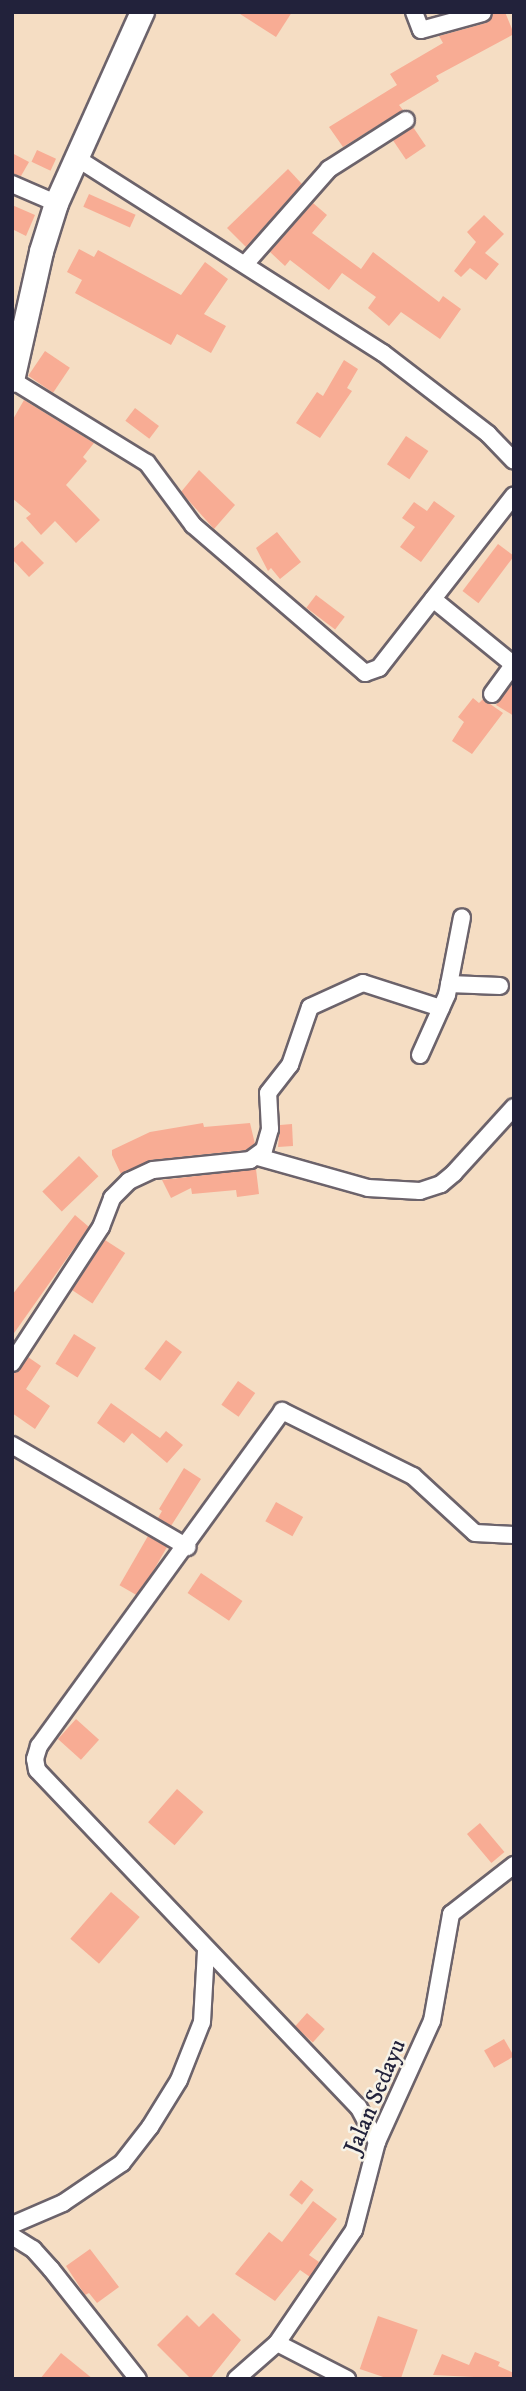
<!DOCTYPE html>
<style>
body{margin:0}
#map{position:relative;width:526px;height:2391px;overflow:hidden;background:#f5ddc3;font-family:"IM FELL DW Pica",serif}
div>[style]{position:absolute}
.building>*{inset:0;background:#f8ac94;transform-origin:0 0}
.roads{filter:drop-shadow(2px 0 #6c636b) drop-shadow(-2px 0 #6c636b) drop-shadow(0 2px #6c636b) drop-shadow(0 -2px #6c636b)}
.street>*{height:16px;margin:-8px;padding:0 8px;transform-origin:8px;border-radius:8px;background:#fff}
.secondary>*{height:23px;margin:-11.5px;padding:0 11.5px;transform-origin:11.5px;border-radius:11.5px;background:#fff}
span{translate:-50% -50%;white-space:nowrap;text-align:center;line-height:1.15;-webkit-text-stroke:5px #f7f3e8;paint-order:stroke}
.street-label{font-size:24px;color:#22223b}
.frame{position:absolute;inset:0;border:14px solid #22223b;pointer-events:none}
</style>
<div id="map">
<div class="building">
<i style="clip-path:polygon(237px 12px,292px 12px,276px 37px)"></i>
<i style="clip-path:polygon(494px 12px,505px 12px,514px 34px,436px 76px,439px 81px,399px 105px,403px 110px,343px 147px,329px 127px,397px 85px,390px 74px,443px 43px,439px 36px,486px 23px)"></i>
<i style="left:413px;top:127px;width:23px;height:24px;rotate:56deg"></i>
<i style="left:37px;top:150px;width:21px;height:13px;rotate:25deg"></i>
<i style="clip-path:polygon(12px 153px,29px 162px,21px 176px,12px 174px)"></i>
<i style="clip-path:polygon(288px 169px,302px 184px,246px 247px,227px 228px)"></i>
<i style="left:89px;top:194px;width:51px;height:14px;rotate:24deg"></i>
<i style="clip-path:polygon(313px 203px,327px 215px,312px 233px,361px 269px,373px 252px,439px 302px,443px 296px,461px 309px,440px 339px,401px 312px,389px 326px,368px 308px,376px 297px,342px 273px,329px 290px,290px 260px,285px 266px,270px 252px)"></i>
<i style="clip-path:polygon(12px 205px,35px 215px,26px 236px,12px 229px)"></i>
<i style="clip-path:polygon(484px 215px,504px 234px,485px 253px,499px 264px,486px 280px,470px 268px,461px 277px,454px 271px,476px 242px,467px 232px)"></i>
<i style="clip-path:polygon(79px 249px,94px 257px,98px 250px,181px 295px,205px 262px,228px 279px,204px 314px,226px 326px,211px 353px,177px 334px,171px 345px,75px 293px,82px 280px,67px 272px)"></i>
<i style="left:45px;top:351px;width:30px;height:30px;rotate:34deg"></i>
<i style="clip-path:polygon(344px 360px,358px 369px,347px 388px,352px 391px,320px 438px,296px 423px,317px 392px,323px 396px)"></i>
<i style="clip-path:polygon(24px 400px,94px 443px,83px 457px,87px 461px,66px 485px,100px 520px,76px 543px,55px 521px,41px 535px,26px 518px,31px 514px,12px 498px,12px 421px)"></i>
<i style="left:135px;top:408px;width:30px;height:16px;rotate:37deg"></i>
<i style="left:406px;top:436px;width:27px;height:34px;rotate:34deg"></i>
<i style="clip-path:polygon(199px 470px,235px 505px,214px 529px,181px 492px)"></i>
<i style="clip-path:polygon(434px 501px,455px 516px,421px 562px,400px 547px,415px 527px,402px 518px,414px 502px,427px 511px)"></i>
<i style="clip-path:polygon(277px 532px,301px 562px,280px 579px,271px 568px,268px 571px,256px 548px)"></i>
<i style="clip-path:polygon(22px 541px,44px 563px,29px 577px,12px 559px,12px 550px)"></i>
<i style="left:498px;top:544px;width:20px;height:59px;rotate:37deg"></i>
<i style="left:316px;top:595px;width:36px;height:16px;rotate:37deg"></i>
<i style="clip-path:polygon(514px 682px,514px 716px,496px 705px)"></i>
<i style="clip-path:polygon(473px 698px,479px 703px,483px 699px,503px 713px,472px 754px,452px 741px,464px 722px,458px 717px)"></i>
<i style="clip-path:polygon(203px 1123px,204px 1127px,250px 1123px,255px 1144px,246px 1150px,151px 1160px,121px 1174px,112px 1155px,112px 1150px,150px 1132px)"></i>
<i style="clip-path:polygon(292px 1124px,293px 1146px,278px 1147px,280px 1125px)"></i>
<i style="left:79px;top:1156px;width:28px;height:51px;rotate:46deg"></i>
<i style="clip-path:polygon(256px 1169px,259px 1194px,237px 1197px,236px 1190px,192px 1194px,191px 1188px,171px 1198px,162px 1180px)"></i>
<i style="clip-path:polygon(75px 1215px,89px 1227px,12px 1336px,12px 1295px)"></i>
<i style="left:105px;top:1240px;width:24px;height:60px;rotate:33deg"></i>
<i style="left:74px;top:1334px;width:26px;height:35px;rotate:32deg"></i>
<i style="left:166px;top:1340px;width:20px;height:36px;rotate:37deg"></i>
<i style="clip-path:polygon(28px 1357px,41px 1366px,26px 1389px,50px 1406px,35px 1429px,12px 1413px,12px 1373px)"></i>
<i style="left:238px;top:1381px;width:21px;height:29px;rotate:35deg"></i>
<i style="clip-path:polygon(111px 1403px,160px 1438px,166px 1431px,183px 1445px,167px 1463px,132px 1433px,124px 1443px,97px 1423px)"></i>
<i style="clip-path:polygon(184px 1468px,201px 1479px,171px 1526px,158px 1518px,162px 1511px,159px 1509px)"></i>
<i style="left:276px;top:1502px;width:31px;height:22px;rotate:29deg"></i>
<i style="left:148px;top:1536px;width:22px;height:57px;rotate:30deg"></i>
<i style="left:201px;top:1573px;width:50px;height:24px;rotate:34deg"></i>
<i style="left:76px;top:1719px;width:31px;height:27px;rotate:42deg"></i>
<i style="left:177px;top:1789px;width:35px;height:44px;rotate:41deg"></i>
<i style="left:480px;top:1823px;width:38px;height:17px;rotate:50deg"></i>
<i style="left:111px;top:1892px;width:38px;height:62px;rotate:41deg"></i>
<i style="left:307px;top:2013px;width:24px;height:18px;rotate:42deg"></i>
<i style="left:504px;top:2039px;width:20px;height:23px;rotate:60deg"></i>
<i style="left:301px;top:2180px;width:16px;height:19px;rotate:38deg"></i>
<i style="clip-path:polygon(313px 2201px,337px 2219px,309px 2255px,319px 2262px,310px 2277px,300px 2270px,275px 2301px,235px 2274px,269px 2232px,282px 2242px)"></i>
<i style="clip-path:polygon(90px 2249px,119px 2287px,97px 2303px,89px 2293px,85px 2295px,66px 2266px)"></i>
<i style="clip-path:polygon(213px 2313px,241px 2340px,210px 2379px,191px 2379px,157px 2345px,187px 2315px,199px 2327px)"></i>
<i style="left:378px;top:2316px;width:42px;height:56px;rotate:19deg"></i>
<i style="clip-path:polygon(475px 2352px,500px 2362px,498px 2366px,514px 2373px,514px 2379px,433px 2375px,442px 2354px,469px 2365px)"></i>
<i style="clip-path:polygon(61px 2353px,93px 2379px,40px 2379px)"></i>
</div>
<div class="roads">
<div class="street">
<i style="left:414px;top:12px;width:19px;rotate:69deg"></i>
<i style="left:421px;top:30px;width:64px;rotate:-15.3deg"></i>
<i style="left:75px;top:157px;width:365px;rotate:32.5deg"></i>
<i style="left:383px;top:353px;width:133px;rotate:37.6deg"></i>
<i style="left:488px;top:434px;width:37px;rotate:46deg"></i>
<i style="left:12px;top:184px;width:48px;rotate:23.4deg"></i>
<i style="left:247px;top:262px;width:124px;rotate:-48.6deg"></i>
<i style="left:329px;top:169px;width:91px;rotate:-32.5deg"></i>
<i style="left:12px;top:380px;width:158px;rotate:31.6deg"></i>
<i style="left:147px;top:463px;width:77px;rotate:53.4deg"></i>
<i style="left:193px;top:525px;width:227px;rotate:40.7deg"></i>
<i style="left:365px;top:673px;width:15px;rotate:-20deg"></i>
<i style="left:379px;top:668px;width:219px;rotate:-52deg"></i>
<i style="left:433px;top:599px;width:104px;rotate:39.2deg"></i>
<i style="left:492px;top:694px;width:36px;rotate:-54deg"></i>
<i style="left:449px;top:984px;width:51px;rotate:2.2deg"></i>
<i style="left:420px;top:1055px;width:66px;rotate:-65.8deg"></i>
<i style="left:447px;top:995px;width:79px;rotate:-79.1deg"></i>
<i style="left:258px;top:1157px;width:114px;rotate:15.7deg"></i>
<i style="left:368px;top:1188px;width:52px;rotate:3.3deg"></i>
<i style="left:420px;top:1191px;width:22px;rotate:-18deg"></i>
<i style="left:441px;top:1184px;width:17px;rotate:-40deg"></i>
<i style="left:454px;top:1173px;width:89px;rotate:-47.7deg"></i>
<i style="left:12px;top:1363px;width:163px;rotate:-56.8deg"></i>
<i style="left:101px;top:1227px;width:31px;rotate:-69deg"></i>
<i style="left:112px;top:1198px;width:24px;rotate:-45deg"></i>
<i style="left:129px;top:1181px;width:26px;rotate:-25deg"></i>
<i style="left:153px;top:1170px;width:98px;rotate:-5.9deg"></i>
<i style="left:250px;top:1160px;width:17px;rotate:-36deg"></i>
<i style="left:264px;top:1150px;width:22px;rotate:-74deg"></i>
<i style="left:270px;top:1129px;width:36px;rotate:-93deg"></i>
<i style="left:268px;top:1093px;width:36px;rotate:-52deg"></i>
<i style="left:290px;top:1065px;width:61px;rotate:-71deg"></i>
<i style="left:310px;top:1007px;width:58px;rotate:-24.4deg"></i>
<i style="left:363px;top:983px;width:82px;rotate:17.8deg"></i>
<i style="left:12px;top:1445px;width:203px;rotate:30.2deg"></i>
<i style="left:377px;top:2142px;width:40px;rotate:-118deg"></i>
<i style="left:358px;top:2107px;width:465px;rotate:-133.6deg"></i>
<i style="left:37px;top:1770px;width:11px;rotate:-100deg"></i>
<i style="left:35px;top:1759px;width:14px;rotate:-73deg"></i>
<i style="left:39px;top:1746px;width:414px;rotate:-54deg"></i>
<i style="left:282px;top:1411px;width:146px;rotate:26.4deg"></i>
<i style="left:413px;top:1476px;width:84px;rotate:42.6deg"></i>
<i style="left:475px;top:1533px;width:39px;rotate:3deg"></i>
<i style="left:12px;top:2225px;width:56px;rotate:-23.3deg"></i>
<i style="left:63px;top:2203px;width:71px;rotate:-34.1deg"></i>
<i style="left:122px;top:2163px;width:46px;rotate:-52.1deg"></i>
<i style="left:150px;top:2127px;width:55px;rotate:-58.3deg"></i>
<i style="left:179px;top:2080px;width:62px;rotate:-68.4deg"></i>
<i style="left:202px;top:2022px;width:72px;rotate:-86.8deg"></i>
<i style="left:12px;top:2236px;width:25px;rotate:32deg"></i>
<i style="left:33px;top:2249px;width:27px;rotate:48deg"></i>
<i style="left:51px;top:2269px;width:140px;rotate:51.7deg"></i>
<i style="left:277px;top:2343px;width:79px;rotate:27.2deg"></i>
<i style="left:236px;top:2379px;width:55px;rotate:-41.3deg"></i>
<i style="left:277px;top:2343px;width:137px;rotate:-55.7deg"></i>
<i style="left:354px;top:2230px;width:91px;rotate:-75.4deg"></i>
<i style="left:377px;top:2142px;width:133px;rotate:-65.6deg"></i>
<i style="left:432px;top:2021px;width:109px;rotate:-79.9deg"></i>
<i style="left:451px;top:1914px;width:80px;rotate:-37.9deg"></i>
</div>
<div class="secondary">
<i style="left:12px;top:380px;width:132px;rotate:-77.3deg"></i>
<i style="left:41px;top:251px;width:50px;rotate:-72.6deg"></i>
<i style="left:56px;top:203px;width:209px;rotate:-65.8deg"></i>
</div>
</div>
<div class="street-label">
<span style="left:376px;top:2097px;rotate:-67deg">Jalan Sedayu</span>
</div>
<div class="frame"></div>
</div>
